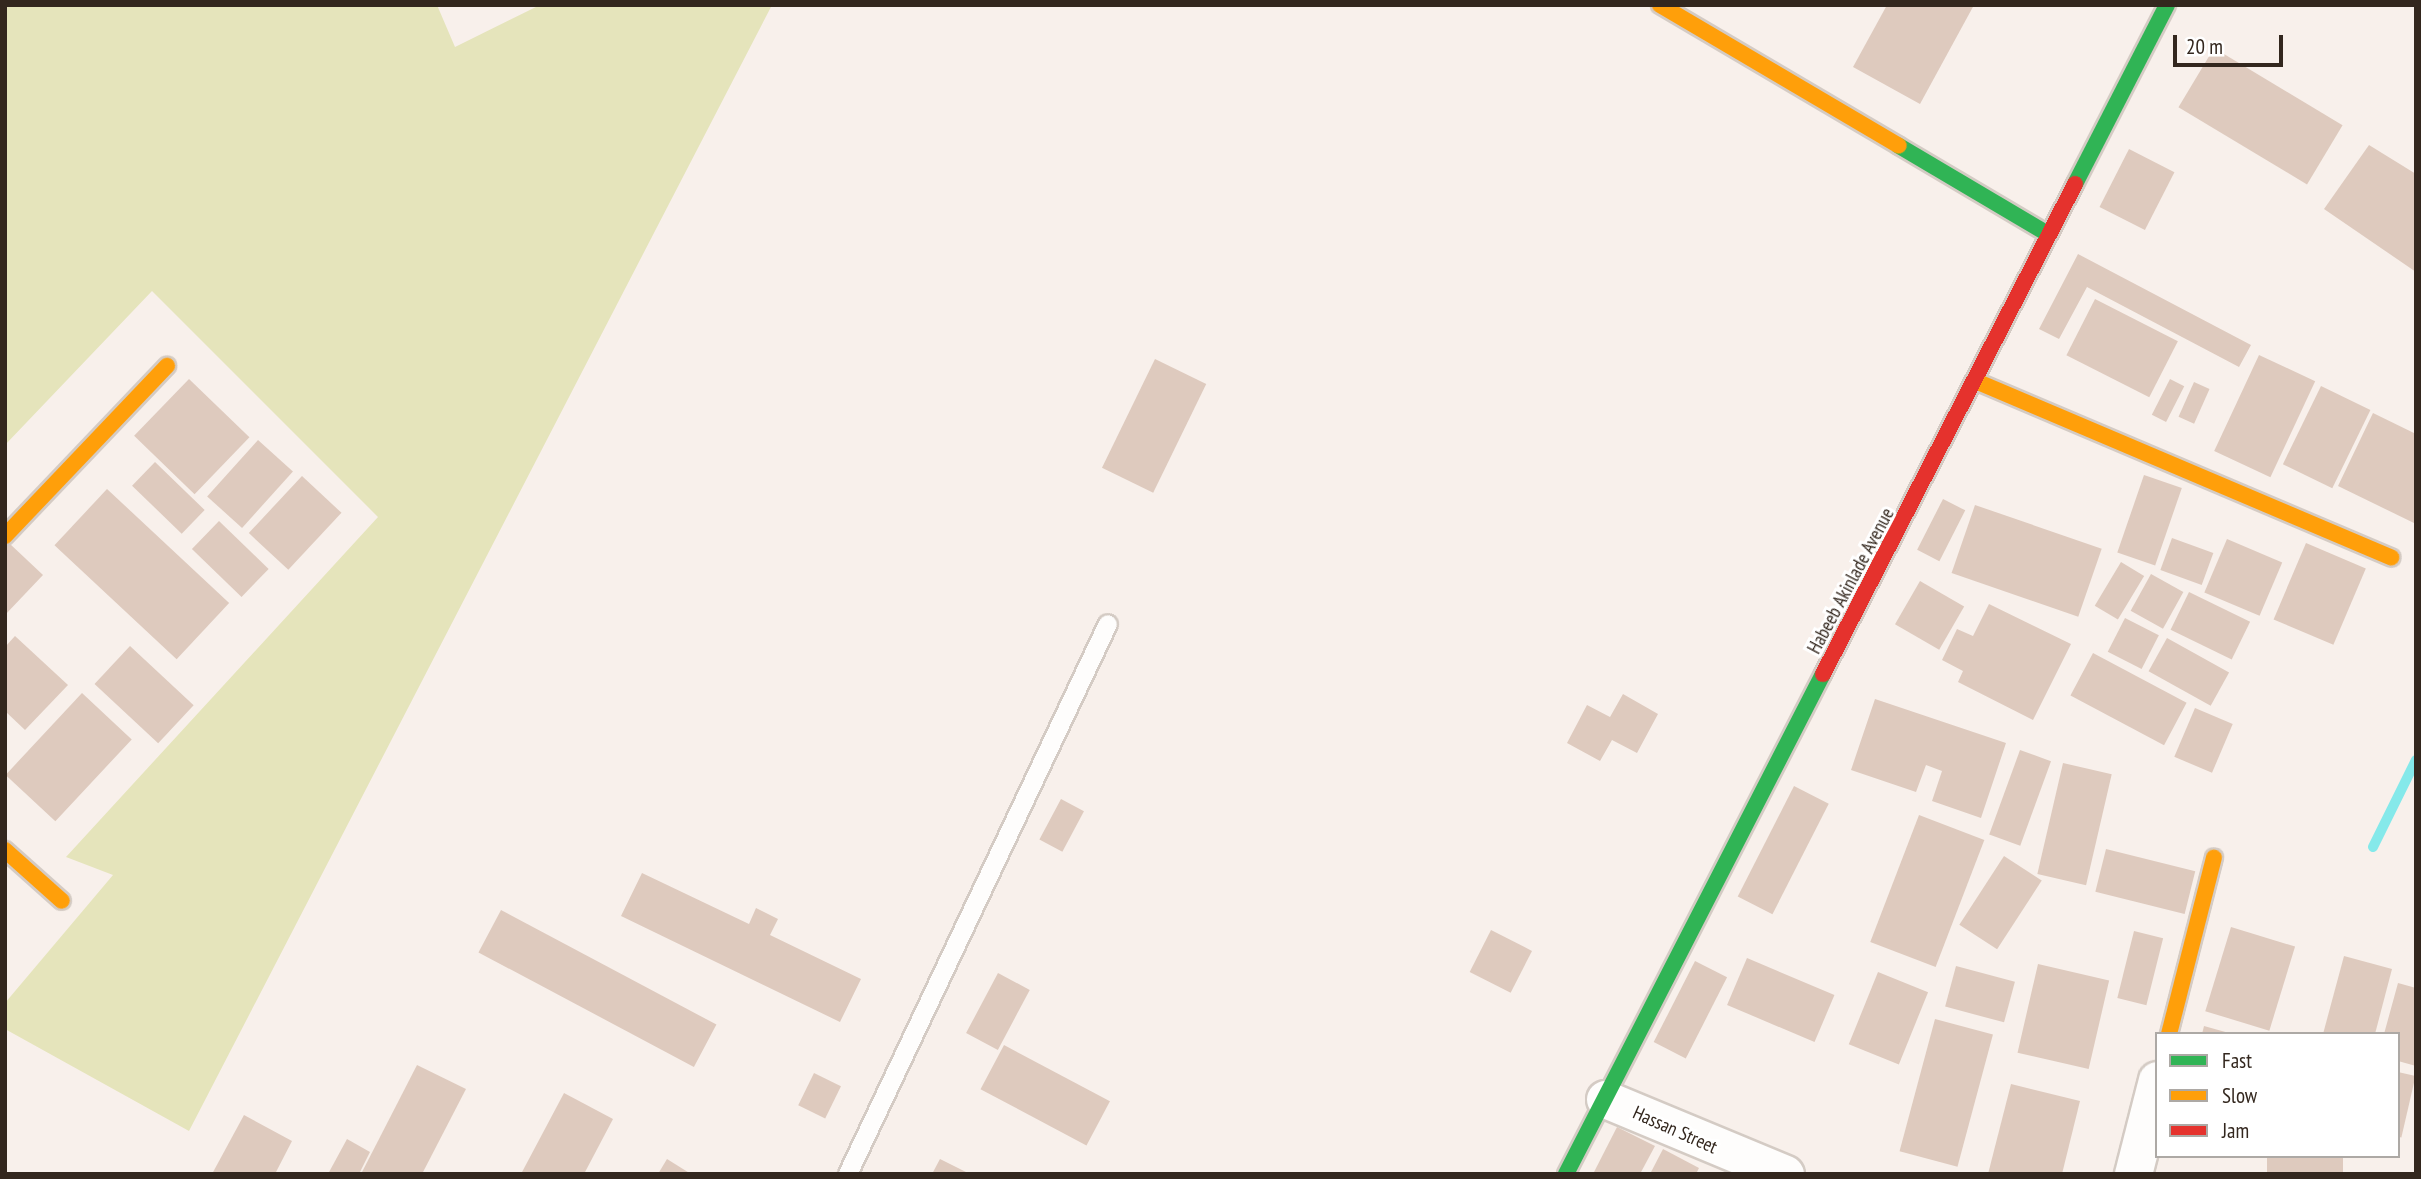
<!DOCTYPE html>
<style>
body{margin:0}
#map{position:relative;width:2421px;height:1179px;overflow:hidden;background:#f8f0eb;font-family:"PT Sans Narrow",sans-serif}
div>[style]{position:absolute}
.green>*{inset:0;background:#e5e4bb}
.stream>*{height:10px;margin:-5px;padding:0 5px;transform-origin:5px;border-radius:5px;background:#85e9ea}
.building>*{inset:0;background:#decabe;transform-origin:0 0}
.roads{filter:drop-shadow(2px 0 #d4cbc4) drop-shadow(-2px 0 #d4cbc4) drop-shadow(0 2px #d4cbc4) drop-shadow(0 -2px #d4cbc4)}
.lane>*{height:18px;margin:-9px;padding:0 9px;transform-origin:9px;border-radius:9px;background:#fefdfc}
.street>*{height:37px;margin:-18.5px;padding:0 18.5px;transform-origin:18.5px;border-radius:18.5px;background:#fefdfc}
.fast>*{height:16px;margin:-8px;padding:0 8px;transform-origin:8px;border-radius:8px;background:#30b455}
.slow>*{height:16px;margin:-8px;padding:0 8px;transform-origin:8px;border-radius:8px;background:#ff9f0a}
.jam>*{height:16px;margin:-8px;padding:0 8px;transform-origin:8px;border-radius:8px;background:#e5322d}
span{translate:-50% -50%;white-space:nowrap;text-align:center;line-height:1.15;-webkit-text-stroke:6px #fff;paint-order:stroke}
.street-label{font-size:19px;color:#33271e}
.frame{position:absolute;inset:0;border:7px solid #33271e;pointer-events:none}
.legend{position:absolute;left:2155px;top:1032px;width:245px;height:126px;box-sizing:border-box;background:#fff;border:2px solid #ada9a5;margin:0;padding:9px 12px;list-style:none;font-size:21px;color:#33271e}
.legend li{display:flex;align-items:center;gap:14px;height:35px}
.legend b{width:35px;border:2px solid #ada9a5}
.scale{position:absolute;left:2173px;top:35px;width:110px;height:32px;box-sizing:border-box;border:4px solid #33271e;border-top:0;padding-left:9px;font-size:21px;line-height:24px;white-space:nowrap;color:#33271e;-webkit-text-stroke:5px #fff;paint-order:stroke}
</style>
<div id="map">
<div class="green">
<i style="clip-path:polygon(5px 5px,437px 5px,455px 47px,540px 5px,772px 5px,189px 1131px,5px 1029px,5px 1003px,113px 875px,66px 857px,378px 517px,152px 291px,5px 445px)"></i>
</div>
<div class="stream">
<i style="left:2373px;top:847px;width:97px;rotate:-63.7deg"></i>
</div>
<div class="building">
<i style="clip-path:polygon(1887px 5px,1974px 5px,1920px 104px,1853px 67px)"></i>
<i style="left:2214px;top:48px;width:150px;height:69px;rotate:31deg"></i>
<i style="clip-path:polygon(2369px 145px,2416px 174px,2416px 272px,2324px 209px)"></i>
<i style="left:2129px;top:149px;width:51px;height:65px;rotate:27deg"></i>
<i style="clip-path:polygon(2078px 254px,2251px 345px,2239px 367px,2087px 287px,2059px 339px,2039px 329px)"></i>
<i style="left:2095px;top:299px;width:93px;height:63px;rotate:27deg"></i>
<i style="left:2259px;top:355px;width:62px;height:106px;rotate:25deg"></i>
<i style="left:1155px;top:359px;width:57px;height:121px;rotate:26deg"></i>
<i style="left:189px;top:379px;width:84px;height:79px;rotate:44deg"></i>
<i style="left:2170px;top:379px;width:16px;height:40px;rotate:27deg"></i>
<i style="left:2194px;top:382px;width:17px;height:38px;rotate:24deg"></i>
<i style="left:2321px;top:386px;width:55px;height:87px;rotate:26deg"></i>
<i style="clip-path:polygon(2373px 413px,2416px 434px,2416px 524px,2338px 486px)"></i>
<i style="left:258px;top:440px;width:47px;height:76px;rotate:42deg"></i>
<i style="left:155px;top:462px;width:69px;height:33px;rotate:44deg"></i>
<i style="left:2144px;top:475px;width:40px;height:82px;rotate:19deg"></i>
<i style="left:302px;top:476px;width:54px;height:78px;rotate:43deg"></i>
<i style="left:107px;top:489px;width:167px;height:77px;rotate:43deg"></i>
<i style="left:1943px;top:499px;width:25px;height:57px;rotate:27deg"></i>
<i style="left:1975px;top:505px;width:134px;height:72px;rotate:19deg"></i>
<i style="left:219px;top:521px;width:69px;height:39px;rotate:44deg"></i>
<i style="left:2172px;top:538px;width:44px;height:34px;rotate:20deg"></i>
<i style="left:2227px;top:539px;width:60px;height:58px;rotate:23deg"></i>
<i style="clip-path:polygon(9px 543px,43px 575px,5px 615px,5px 547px)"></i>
<i style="left:2306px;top:543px;width:65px;height:83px;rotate:23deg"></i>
<i style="left:2121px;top:562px;width:27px;height:51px;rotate:31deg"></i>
<i style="left:2151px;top:574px;width:37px;height:42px;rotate:29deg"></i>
<i style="left:1920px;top:581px;width:51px;height:50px;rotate:30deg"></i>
<i style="left:2189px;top:592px;width:68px;height:42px;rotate:26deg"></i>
<i style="clip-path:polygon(1989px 604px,2071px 644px,2033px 720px,1958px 682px,1963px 671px,1942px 660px,1957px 629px,1973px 636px)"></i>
<i style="left:2125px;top:618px;width:38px;height:38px;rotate:27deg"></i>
<i style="clip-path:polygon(15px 636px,68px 685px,25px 730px,5px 711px,5px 647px)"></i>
<i style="left:2167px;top:638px;width:71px;height:38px;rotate:29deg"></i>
<i style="left:130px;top:646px;width:87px;height:52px;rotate:43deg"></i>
<i style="left:2093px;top:653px;width:106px;height:48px;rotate:28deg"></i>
<i style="left:82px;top:693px;width:68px;height:112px;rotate:43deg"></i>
<i style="clip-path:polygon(1623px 694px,1658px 714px,1637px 753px,1612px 740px,1600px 761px,1567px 743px,1587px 705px,1610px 717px)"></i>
<i style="clip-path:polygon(1875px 699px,2006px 743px,1981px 818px,1932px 801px,1942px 771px,1926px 765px,1916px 792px,1851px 770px)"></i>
<i style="left:2195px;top:708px;width:41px;height:53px;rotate:23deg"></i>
<i style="left:2020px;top:750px;width:33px;height:90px;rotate:20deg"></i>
<i style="left:2063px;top:763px;width:50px;height:114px;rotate:13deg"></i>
<i style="left:1794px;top:786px;width:39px;height:124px;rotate:27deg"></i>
<i style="left:1061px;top:799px;width:26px;height:46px;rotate:28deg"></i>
<i style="left:1919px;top:815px;width:70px;height:136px;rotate:21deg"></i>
<i style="left:2106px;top:849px;width:92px;height:44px;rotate:14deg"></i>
<i style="left:2004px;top:856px;width:45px;height:82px;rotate:33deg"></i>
<i style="clip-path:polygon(642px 873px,749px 924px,756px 908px,778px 919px,770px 935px,861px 979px,840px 1022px,621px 916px)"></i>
<i style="left:501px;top:910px;width:244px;height:48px;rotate:28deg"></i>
<i style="left:2231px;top:927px;width:67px;height:88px;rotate:17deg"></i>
<i style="left:1491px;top:930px;width:46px;height:47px;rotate:27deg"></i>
<i style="left:2134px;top:931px;width:30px;height:69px;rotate:14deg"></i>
<i style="clip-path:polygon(2344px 956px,2392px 969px,2375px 1034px,2323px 1034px)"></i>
<i style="left:1747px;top:958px;width:95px;height:51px;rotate:23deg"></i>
<i style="left:1695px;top:961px;width:36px;height:91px;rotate:27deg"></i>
<i style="left:2038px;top:964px;width:73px;height:91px;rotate:13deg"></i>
<i style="left:1956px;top:966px;width:61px;height:42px;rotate:15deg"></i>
<i style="left:1878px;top:972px;width:54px;height:78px;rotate:22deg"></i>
<i style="left:998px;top:973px;width:36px;height:68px;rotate:28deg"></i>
<i style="clip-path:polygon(2398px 983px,2416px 988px,2416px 1066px,2398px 1061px,2398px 1034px,2384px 1034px)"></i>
<i style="left:1935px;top:1019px;width:60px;height:137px;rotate:15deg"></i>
<i style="clip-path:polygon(2204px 1026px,2229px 1033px,2229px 1034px,2202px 1034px)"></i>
<i style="left:1004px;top:1045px;width:120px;height:50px;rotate:28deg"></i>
<i style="clip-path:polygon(417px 1065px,466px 1089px,422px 1174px,361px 1174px)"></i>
<i style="left:2398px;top:1072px;width:18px;height:63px;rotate:13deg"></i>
<i style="left:814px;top:1073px;width:30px;height:36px;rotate:26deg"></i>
<i style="clip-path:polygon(2011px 1084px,2080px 1101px,2062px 1174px,1988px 1174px)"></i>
<i style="clip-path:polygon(564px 1093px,613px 1119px,584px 1174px,521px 1174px)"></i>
<i style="clip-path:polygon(244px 1115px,292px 1141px,275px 1174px,212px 1174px)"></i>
<i style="clip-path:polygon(1617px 1127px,1655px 1146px,1640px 1174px,1593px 1174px)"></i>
<i style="clip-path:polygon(347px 1139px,370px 1152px,359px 1174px,328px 1174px)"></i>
<i style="clip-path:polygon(1663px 1149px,1699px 1168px,1696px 1174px,1650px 1174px)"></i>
<i style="left:2267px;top:1156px;width:76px;height:19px"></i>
<i style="clip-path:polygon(667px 1159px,691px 1174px,658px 1174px)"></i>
<i style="clip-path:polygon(940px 1159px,970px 1174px,932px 1174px)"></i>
</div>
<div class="roads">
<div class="lane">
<i style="left:848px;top:1174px;width:608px;rotate:-64.7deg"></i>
</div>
<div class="street">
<i style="left:1605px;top:1099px;width:195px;rotate:22.6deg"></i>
<i style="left:2133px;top:1174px;width:97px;rotate:-75.7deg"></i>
</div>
<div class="fast">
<i style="left:1899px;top:146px;width:173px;rotate:30.6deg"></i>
<i style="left:2075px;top:184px;width:201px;rotate:-62.8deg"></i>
<i style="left:1566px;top:1174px;width:562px;rotate:-62.8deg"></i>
</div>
<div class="slow">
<i style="left:1660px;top:5px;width:277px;rotate:30.5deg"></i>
<i style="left:1978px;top:382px;width:449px;rotate:23deg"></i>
<i style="left:5px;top:536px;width:235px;rotate:-46.4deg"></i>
<i style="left:5px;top:850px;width:76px;rotate:41.8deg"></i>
<i style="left:2169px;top:1034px;width:182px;rotate:-75.7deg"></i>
</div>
<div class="jam">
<i style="left:1823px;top:674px;width:551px;rotate:-62.78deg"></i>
</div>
</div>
<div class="street-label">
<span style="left:1851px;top:581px;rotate:-62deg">Habeeb Akinlade Avenue</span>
<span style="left:1675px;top:1130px;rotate:24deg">Hassan Street</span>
</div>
<div class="frame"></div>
<ul class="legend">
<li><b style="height:9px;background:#30b455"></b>Fast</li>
<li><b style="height:9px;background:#ff9f0a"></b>Slow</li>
<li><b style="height:9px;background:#e5322d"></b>Jam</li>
</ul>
<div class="scale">20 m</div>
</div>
